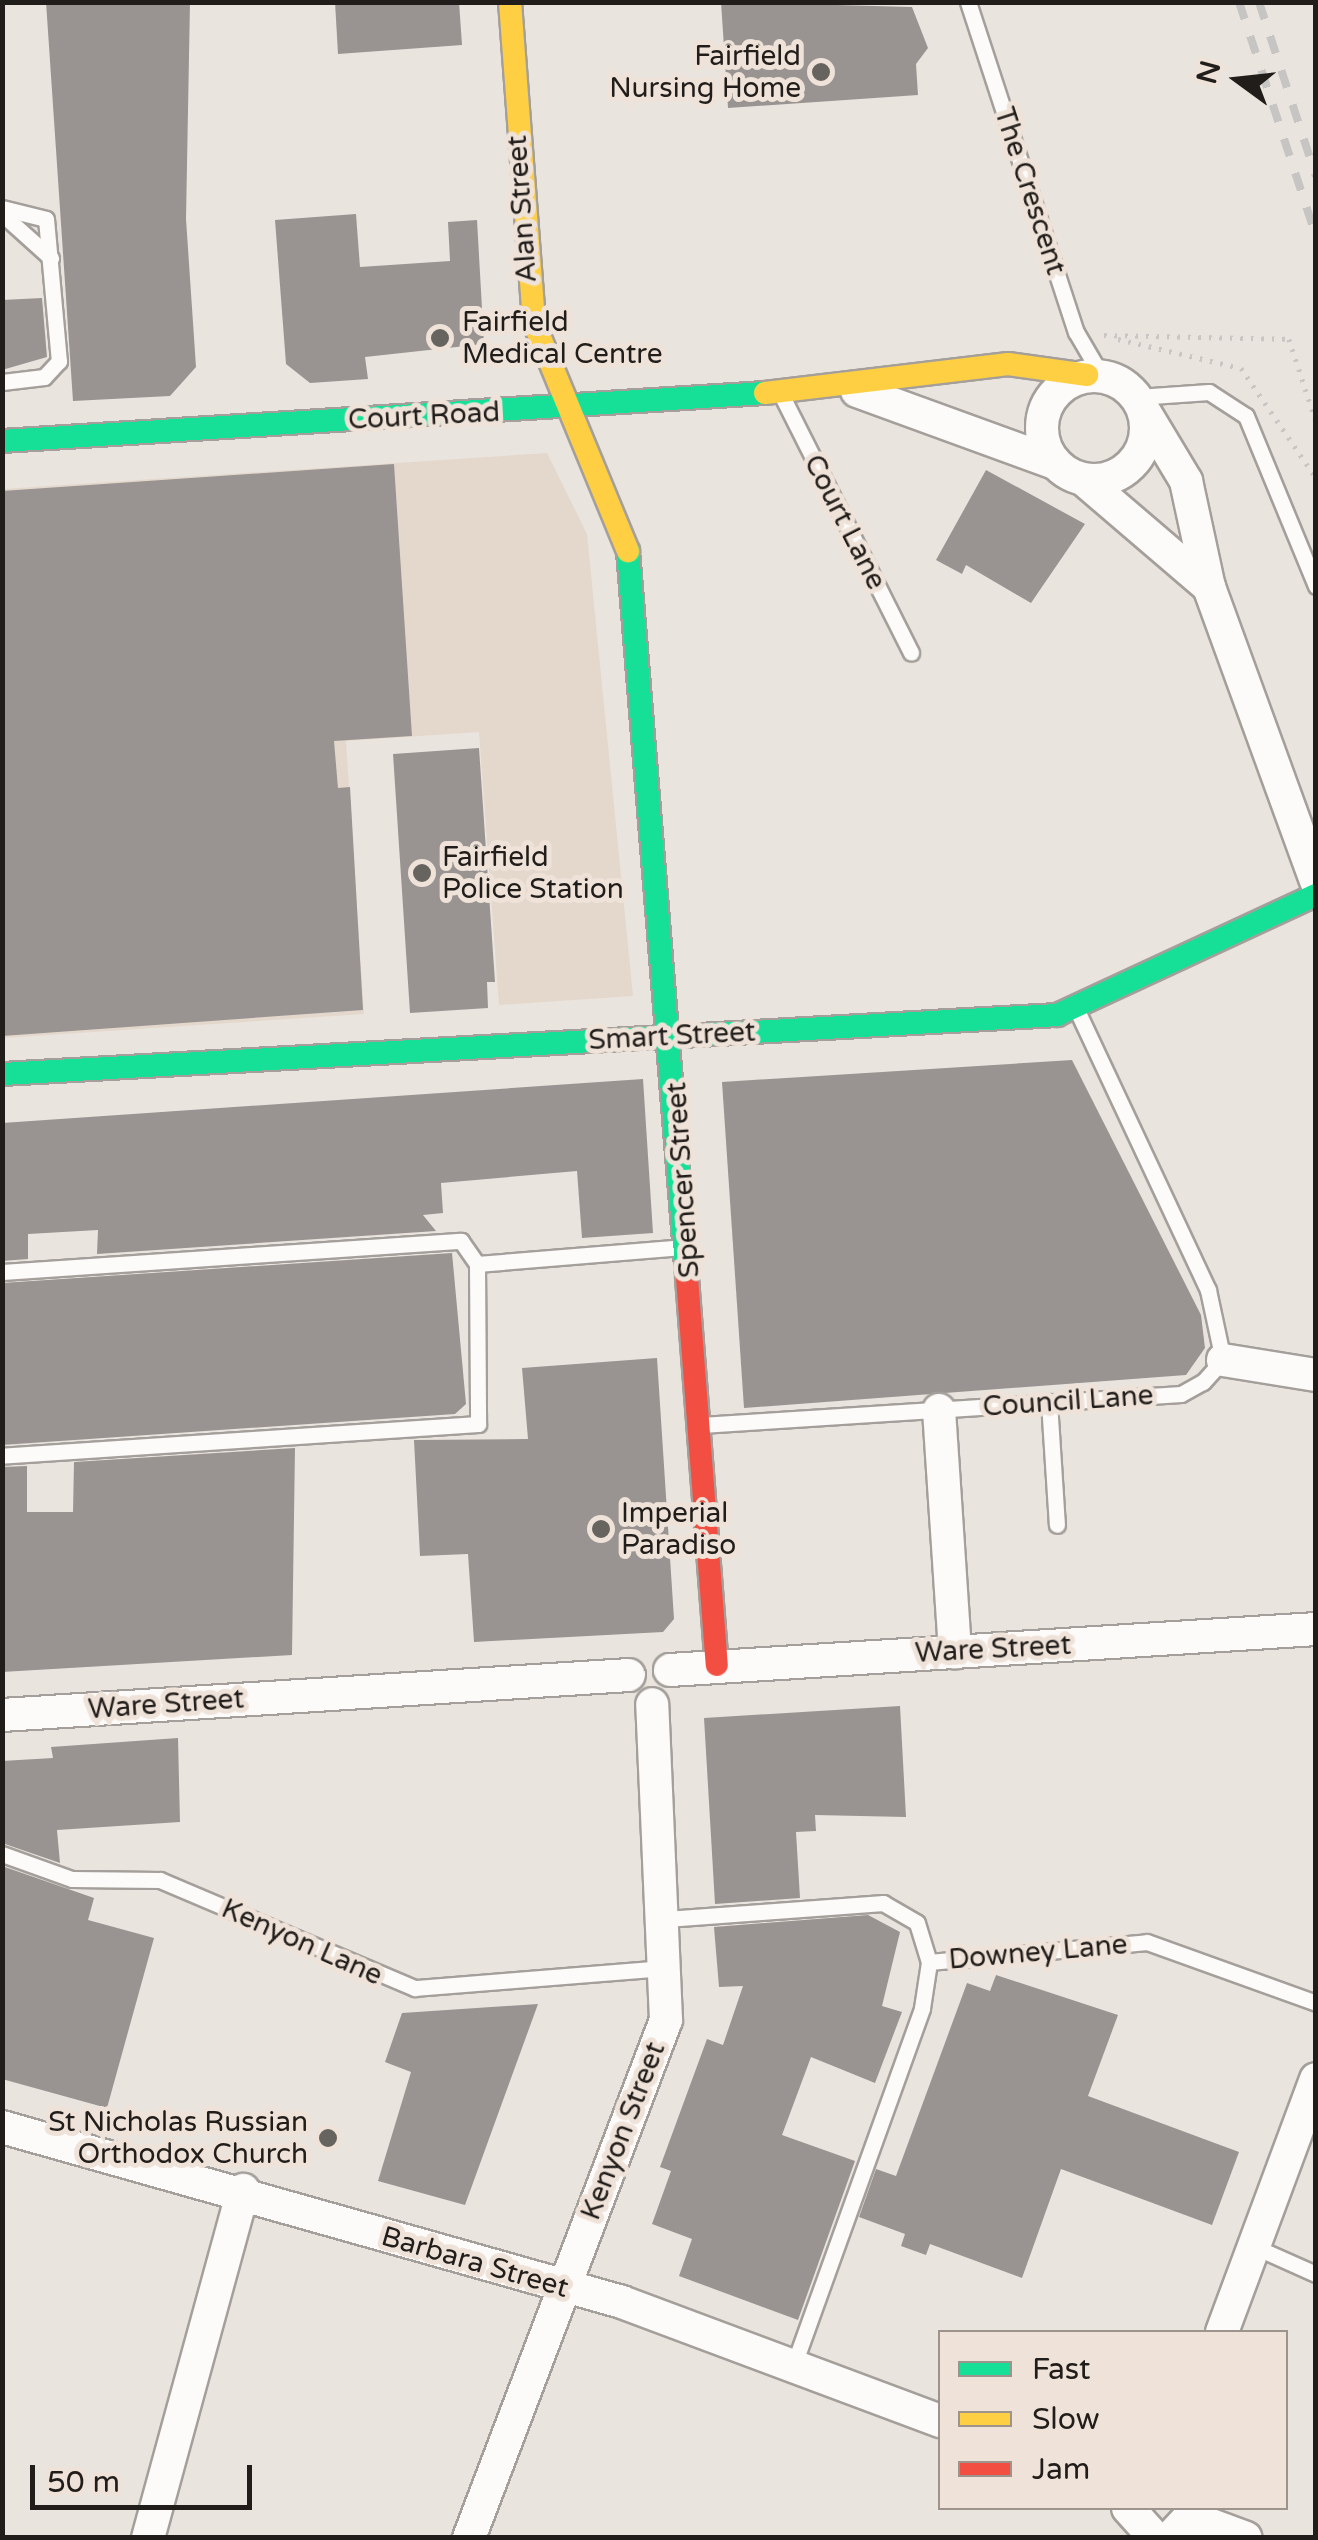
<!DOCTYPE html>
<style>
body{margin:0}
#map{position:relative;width:1318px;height:2540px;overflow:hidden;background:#eae4de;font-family:"Varela Round",sans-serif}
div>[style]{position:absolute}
.built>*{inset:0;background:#e4d8cd}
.building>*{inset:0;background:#999491}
.path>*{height:5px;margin-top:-2.5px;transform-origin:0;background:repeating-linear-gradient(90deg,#c9c6c4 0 2.5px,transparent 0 10.5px)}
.roads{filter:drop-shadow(2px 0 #a49f9a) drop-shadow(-2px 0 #a49f9a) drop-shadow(0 2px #a49f9a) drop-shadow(0 -2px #a49f9a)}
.lane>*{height:15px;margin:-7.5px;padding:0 7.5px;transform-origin:7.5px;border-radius:7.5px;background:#fcfbfa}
.street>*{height:32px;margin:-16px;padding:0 16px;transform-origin:16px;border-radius:16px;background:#fcfbfa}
.street>.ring{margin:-16px;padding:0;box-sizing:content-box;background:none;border:32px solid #fcfbfa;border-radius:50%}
.fast>*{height:22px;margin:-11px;padding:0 11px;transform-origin:11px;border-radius:11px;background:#16e098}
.slow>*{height:22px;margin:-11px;padding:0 11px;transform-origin:11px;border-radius:11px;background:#ffcf43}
.jam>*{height:22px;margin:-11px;padding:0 11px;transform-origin:11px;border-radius:11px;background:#f24e42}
.rail>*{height:8px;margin-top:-4px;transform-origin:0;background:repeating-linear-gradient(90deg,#c6c5c4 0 18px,transparent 0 36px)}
.dots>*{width:28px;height:28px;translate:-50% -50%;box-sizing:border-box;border:5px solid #efe3d9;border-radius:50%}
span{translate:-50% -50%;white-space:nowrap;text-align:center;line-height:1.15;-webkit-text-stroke:10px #efe3d9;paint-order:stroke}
.poi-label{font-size:28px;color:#211d1a}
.right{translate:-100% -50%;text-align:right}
.left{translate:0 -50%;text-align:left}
.street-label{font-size:28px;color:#211d1a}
.frame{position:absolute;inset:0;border:5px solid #211d1a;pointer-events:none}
.legend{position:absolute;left:938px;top:2330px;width:350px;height:180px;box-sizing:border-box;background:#efe3d9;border:2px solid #9d948d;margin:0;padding:12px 18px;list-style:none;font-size:30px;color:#211d1a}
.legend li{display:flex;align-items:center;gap:20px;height:50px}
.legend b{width:50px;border:2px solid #9d948d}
.north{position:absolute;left:1188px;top:30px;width:100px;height:100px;-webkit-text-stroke:8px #efe3d9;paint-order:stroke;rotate:285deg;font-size:28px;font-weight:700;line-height:40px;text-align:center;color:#211d1a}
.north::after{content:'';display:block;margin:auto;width:35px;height:45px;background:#211d1a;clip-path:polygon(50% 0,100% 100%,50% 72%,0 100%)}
.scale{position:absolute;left:30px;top:2465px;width:222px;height:45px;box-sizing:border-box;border:5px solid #211d1a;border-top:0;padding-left:12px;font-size:30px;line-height:35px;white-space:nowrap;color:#211d1a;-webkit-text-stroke:8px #efe3d9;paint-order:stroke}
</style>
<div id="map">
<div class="built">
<i style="clip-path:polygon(547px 453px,587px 534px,633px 996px,499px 1005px,479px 732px,346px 741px,364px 1014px,3px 1038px,3px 489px)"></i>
</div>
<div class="building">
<i style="clip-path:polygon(46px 2px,190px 2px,186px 219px,196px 367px,170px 396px,73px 401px)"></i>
<i style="clip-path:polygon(335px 2px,459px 2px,462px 45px,338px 54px)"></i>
<i style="clip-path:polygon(721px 2px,912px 7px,928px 48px,916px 64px,918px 95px,728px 108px)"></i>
<i style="clip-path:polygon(356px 214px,360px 267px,450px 261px,448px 222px,477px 220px,484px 344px,365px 357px,368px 379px,310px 383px,286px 364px,275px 220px)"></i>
<i style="clip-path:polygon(42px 298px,47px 357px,2px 370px,2px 300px)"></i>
<i style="clip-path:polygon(394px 464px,412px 736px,334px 741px,338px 788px,350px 787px,363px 1010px,2px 1036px,2px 491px)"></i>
<i style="clip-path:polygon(986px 470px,1085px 524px,1031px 603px,966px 565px,962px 574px,936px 560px)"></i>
<i style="clip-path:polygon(479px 748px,495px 982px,487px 982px,488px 1008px,410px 1013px,393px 754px)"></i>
<i style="clip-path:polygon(1072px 1060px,1201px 1315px,1205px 1348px,1186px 1375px,744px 1408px,722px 1082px)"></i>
<i style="clip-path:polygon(643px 1079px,653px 1233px,582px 1238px,577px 1171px,441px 1183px,443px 1213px,423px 1215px,436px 1231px,97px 1254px,98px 1230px,28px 1234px,28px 1259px,2px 1261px,2px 1123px)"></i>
<i style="clip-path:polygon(452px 1253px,466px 1404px,455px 1414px,2px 1445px,2px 1283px)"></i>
<i style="clip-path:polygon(657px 1358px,674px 1619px,663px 1632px,474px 1642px,468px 1554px,420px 1556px,414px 1440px,528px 1439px,522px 1368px)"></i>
<i style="clip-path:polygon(295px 1448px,292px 1655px,2px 1672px,2px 1467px,27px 1466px,27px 1512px,73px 1512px,74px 1462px)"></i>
<i style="clip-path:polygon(900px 1706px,906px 1817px,815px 1815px,816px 1831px,796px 1832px,800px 1898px,715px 1904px,704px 1718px)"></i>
<i style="clip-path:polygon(178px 1738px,180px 1822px,57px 1830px,60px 1863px,2px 1843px,2px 1761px,53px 1758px,51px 1747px)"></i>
<i style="clip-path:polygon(2px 1866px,94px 1898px,88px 1920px,154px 1938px,107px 2108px,2px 2079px)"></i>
<i style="clip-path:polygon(868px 1915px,900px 1932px,882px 2006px,902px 2012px,875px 2083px,811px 2057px,782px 2135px,855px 2161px,798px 2320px,679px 2276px,692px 2239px,652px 2224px,671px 2171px,660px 2167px,707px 2039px,723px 2045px,743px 1986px,719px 1987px,714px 1927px)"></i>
<i style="clip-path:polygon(996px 1975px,1118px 2015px,1088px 2096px,1239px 2152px,1212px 2225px,1061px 2169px,1022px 2278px,930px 2244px,926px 2255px,901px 2246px,905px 2234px,859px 2217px,876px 2169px,896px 2176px,967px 1983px,990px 1991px)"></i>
<i style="clip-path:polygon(538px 2004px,465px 2205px,378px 2181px,411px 2072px,385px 2062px,402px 2013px)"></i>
</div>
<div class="path">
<i style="left:1104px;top:335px;width:185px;rotate:1.2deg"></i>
<i style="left:1289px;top:339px;width:87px;rotate:72deg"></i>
<i style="left:1118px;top:339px;width:126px;rotate:13.3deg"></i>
<i style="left:1241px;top:368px;width:133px;rotate:55.7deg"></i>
</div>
<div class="roads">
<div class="lane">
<i style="left:968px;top:2px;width:347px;rotate:71.9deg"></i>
<i style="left:1076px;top:332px;width:42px;rotate:59.7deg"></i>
<i style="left:2px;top:208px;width:45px;rotate:14deg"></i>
<i style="left:46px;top:219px;width:143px;rotate:84.8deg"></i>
<i style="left:59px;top:361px;width:22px;rotate:133deg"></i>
<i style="left:44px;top:377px;width:42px;rotate:173.2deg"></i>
<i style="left:2px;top:214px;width:66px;rotate:41.9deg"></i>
<i style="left:1137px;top:397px;width:72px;rotate:-4deg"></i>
<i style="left:1209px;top:392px;width:44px;rotate:33deg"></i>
<i style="left:1246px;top:416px;width:184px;rotate:67.6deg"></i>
<i style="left:783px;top:398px;width:285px;rotate:63.3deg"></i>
<i style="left:477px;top:1264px;width:206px;rotate:-4.7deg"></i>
<i style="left:2px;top:1272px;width:460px;rotate:-3.9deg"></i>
<i style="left:461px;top:1241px;width:28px;rotate:55deg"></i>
<i style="left:477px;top:1264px;width:160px;rotate:89.6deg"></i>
<i style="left:478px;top:1424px;width:477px;rotate:176.2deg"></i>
<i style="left:1049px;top:1402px;width:123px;rotate:86.3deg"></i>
<i style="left:701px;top:1425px;width:481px;rotate:-3.7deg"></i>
<i style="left:1181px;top:1394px;width:25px;rotate:-29deg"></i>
<i style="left:1203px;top:1382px;width:30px;rotate:-48deg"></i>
<i style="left:1223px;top:1360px;width:72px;rotate:-102.1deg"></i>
<i style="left:1208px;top:1290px;width:309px;rotate:-115.1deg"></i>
<i style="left:2px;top:1854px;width:74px;rotate:19.7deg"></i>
<i style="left:72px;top:1879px;width:88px;rotate:0.7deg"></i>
<i style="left:160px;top:1880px;width:277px;rotate:23deg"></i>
<i style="left:415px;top:1988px;width:252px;rotate:-4.6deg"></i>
<i style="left:666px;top:1919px;width:218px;rotate:-4.2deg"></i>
<i style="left:883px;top:1903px;width:39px;rotate:30deg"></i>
<i style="left:917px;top:1923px;width:41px;rotate:72.9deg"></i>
<i style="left:929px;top:1962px;width:219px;rotate:-5.2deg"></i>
<i style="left:1147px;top:1942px;width:180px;rotate:19.8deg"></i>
<i style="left:1253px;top:2246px;width:69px;rotate:24deg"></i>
<i style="left:793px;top:2367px;width:381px;rotate:-70.2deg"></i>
<i style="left:922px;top:2008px;width:47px;rotate:-81.3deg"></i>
</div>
<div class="street">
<i class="ring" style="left:1042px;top:376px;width:72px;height:72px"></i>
<i style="left:857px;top:391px;width:211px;rotate:20deg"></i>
<i style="left:1144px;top:411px;width:82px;rotate:59deg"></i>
<i style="left:1186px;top:481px;width:108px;rotate:77.8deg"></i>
<i style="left:1209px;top:587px;width:313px;rotate:70deg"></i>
<i style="left:1083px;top:479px;width:166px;rotate:40.6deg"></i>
<i style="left:1223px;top:1360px;width:94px;rotate:9.2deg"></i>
<i style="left:939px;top:1410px;width:243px;rotate:86.2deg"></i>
<i style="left:670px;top:1670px;width:647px;rotate:-3.63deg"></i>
<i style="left:2px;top:1715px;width:628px;rotate:-3.65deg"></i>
<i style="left:2px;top:2127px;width:644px;rotate:15.76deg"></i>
<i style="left:622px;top:2302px;width:340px;rotate:20.5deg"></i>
<i style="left:1222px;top:2332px;width:270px;rotate:-69.6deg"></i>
<i style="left:1128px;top:2508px;width:40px;rotate:48deg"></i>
<i style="left:1195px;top:2519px;width:54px;rotate:20.4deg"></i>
<i style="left:148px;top:2538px;width:361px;rotate:-74.7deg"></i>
<i style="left:469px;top:2538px;width:554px;rotate:-69.18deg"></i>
<i style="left:666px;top:2020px;width:316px;rotate:-92.5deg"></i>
<i style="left:1170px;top:2538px;width:41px;rotate:-47deg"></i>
</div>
<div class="fast">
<i style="left:2px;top:441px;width:765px;rotate:-3.6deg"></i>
<i style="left:628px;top:551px;width:729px;rotate:85.36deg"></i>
<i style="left:2px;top:1074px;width:1057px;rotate:-3.2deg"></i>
<i style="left:1057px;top:1015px;width:285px;rotate:-24.9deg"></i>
</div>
<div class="slow">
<i style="left:510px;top:2px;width:322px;rotate:85.7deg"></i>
<i style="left:534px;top:323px;width:247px;rotate:67.6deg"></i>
<i style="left:765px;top:393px;width:245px;rotate:-6.8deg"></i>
<i style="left:1008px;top:364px;width:80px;rotate:7.9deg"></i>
</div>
<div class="jam">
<i style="left:687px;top:1278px;width:388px;rotate:85.6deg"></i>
</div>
</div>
<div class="rail">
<i style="left:1239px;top:2px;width:246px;rotate:71.8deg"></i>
<i style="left:1259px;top:2px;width:183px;rotate:71.9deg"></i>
</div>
<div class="dots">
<i style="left:821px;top:72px;background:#67635f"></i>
<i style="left:440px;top:338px;background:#67635f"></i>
<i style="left:422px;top:873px;background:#67635f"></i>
<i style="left:601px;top:1529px;background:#67635f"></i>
<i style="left:328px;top:2138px;background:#67635f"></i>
</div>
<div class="poi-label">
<span class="right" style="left:801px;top:72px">Fairfield<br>Nursing Home</span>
<span class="left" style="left:462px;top:338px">Fairfield<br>Medical Centre</span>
<span class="left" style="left:442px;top:873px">Fairfield<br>Police Station</span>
<span class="left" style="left:621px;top:1529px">Imperial<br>Paradiso</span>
<span class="right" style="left:308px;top:2138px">St Nicholas Russian<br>Orthodox Church</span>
</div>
<div class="street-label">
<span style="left:1030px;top:191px;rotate:72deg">The Crescent</span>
<span style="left:522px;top:209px;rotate:-94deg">Alan Street</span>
<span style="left:424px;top:416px;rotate:-3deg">Court Road</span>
<span style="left:845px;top:522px;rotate:63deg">Court Lane</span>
<span style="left:672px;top:1036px;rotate:-3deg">Smart Street</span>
<span style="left:683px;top:1180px;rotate:-94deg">Spencer Street</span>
<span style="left:1068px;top:1401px;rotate:-4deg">Council Lane</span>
<span style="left:993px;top:1649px;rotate:-3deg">Ware Street</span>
<span style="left:166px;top:1704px;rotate:-4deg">Ware Street</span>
<span style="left:302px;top:1942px;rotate:24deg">Kenyon Lane</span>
<span style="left:1038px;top:1952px;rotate:-5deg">Downey Lane</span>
<span style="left:623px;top:2131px;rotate:-69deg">Kenyon Street</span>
<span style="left:475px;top:2262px;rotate:16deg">Barbara Street</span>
</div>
<div class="frame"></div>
<ul class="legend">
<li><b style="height:12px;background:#16e098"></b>Fast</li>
<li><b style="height:12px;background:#ffcf43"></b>Slow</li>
<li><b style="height:12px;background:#f24e42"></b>Jam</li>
</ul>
<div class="north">N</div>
<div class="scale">50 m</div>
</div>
